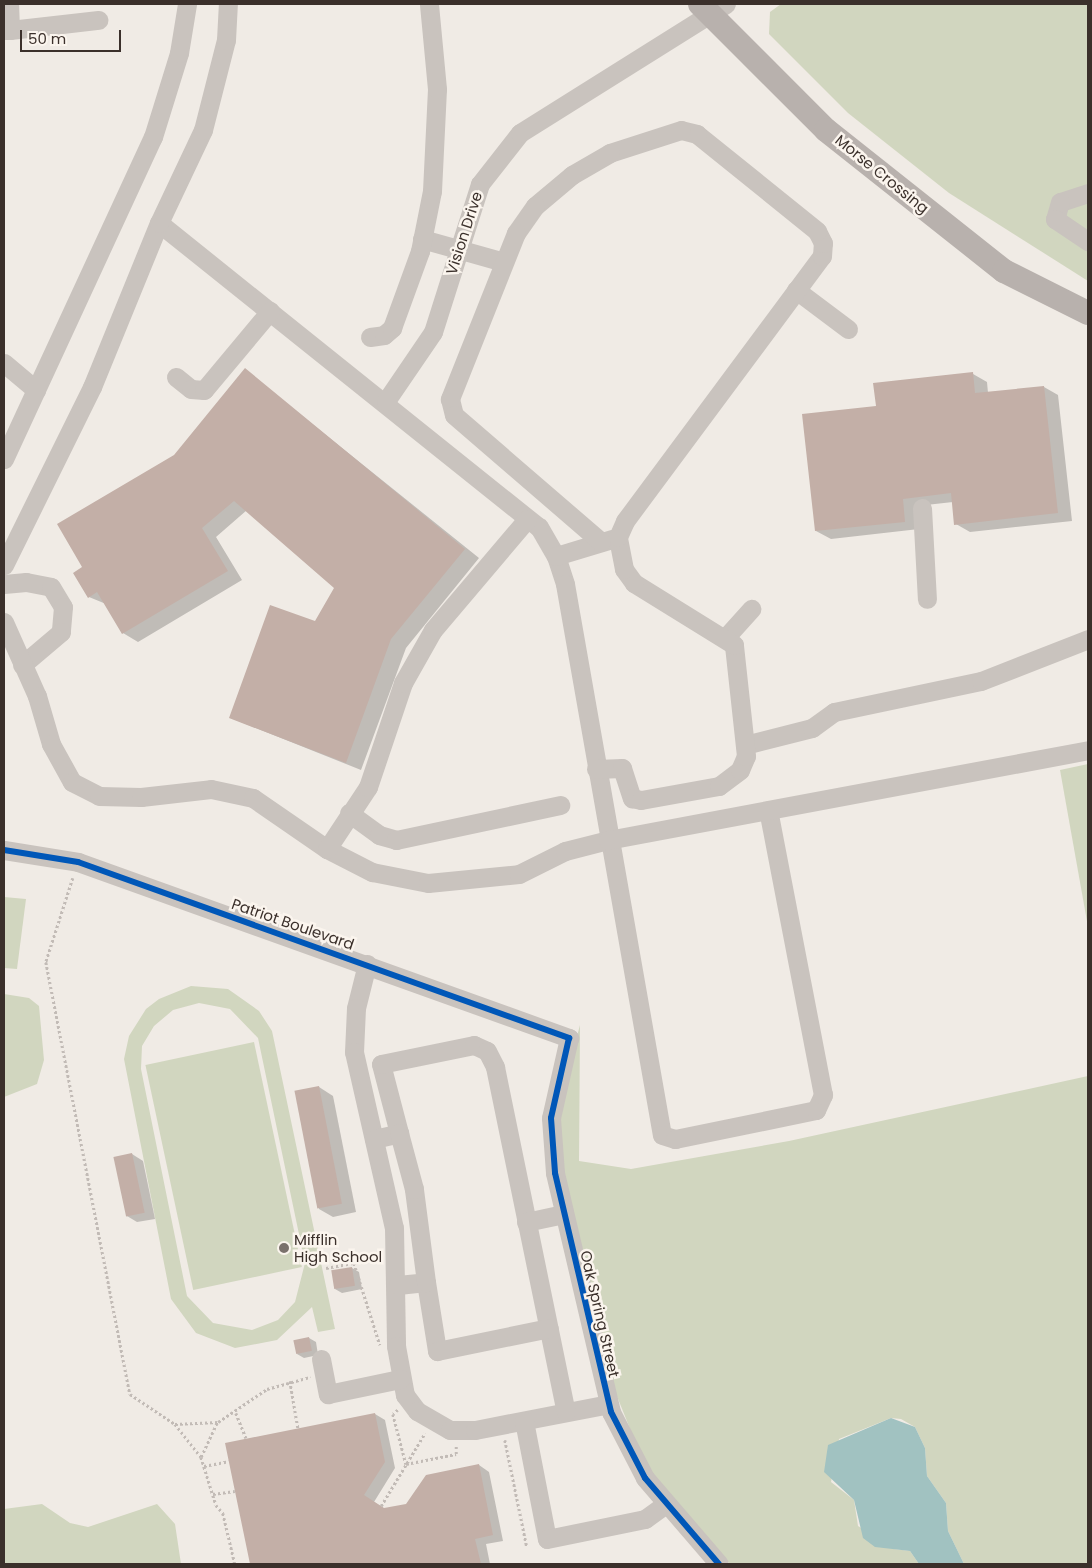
<!DOCTYPE html>
<style>
body{margin:0}
#map{position:relative;width:1092px;height:1568px;overflow:hidden;background:#f0ebe5;font-family:Poppins,sans-serif}
div>[style]{position:absolute}
.green>*{inset:0;background:#d1d6bf;transform-origin:0 0}
.water>*{inset:0;background:#a1c2c1}
.shadow>*{inset:0;background:#0003}
.building>*{inset:0;background:#c3afa7;transform-origin:0 0}
.path>*{height:2.5px;margin-top:-1.25px;transform-origin:0;background:repeating-linear-gradient(90deg,#c2bbb6 0 2.5px,transparent 0 5px)}
.minor>*{height:19px;margin:-9.5px;padding:0 9.5px;transform-origin:9.5px;border-radius:9.5px;background:#c9c3be}
.major>*{height:24px;margin:-12px;padding:0 12px;transform-origin:12px;border-radius:12px;background:#b8b1ad}
.cycleway>*{height:6px;margin:-3px;padding:0 3px;transform-origin:3px;border-radius:3px;background:#0057b8}
.dots>*{width:14px;height:14px;translate:-50% -50%;box-sizing:border-box;border:2px solid #fbf5ee;border-radius:50%}
span{translate:-50% -50%;white-space:nowrap;text-align:center;line-height:1.15;-webkit-text-stroke:5px #fbf5ee;paint-order:stroke}
.street-label{font-size:15px;color:#3b302b}
.poi-label{font-size:15px;color:#3b302b}
.left{translate:0 -50%;text-align:left}
.frame{position:absolute;inset:0;border:5px solid #3b302b;pointer-events:none}
.scale{position:absolute;left:20px;top:30px;width:101px;height:22px;box-sizing:border-box;border:2px solid #3b302b;border-top:0;padding-left:6px;font-size:15px;line-height:18px;white-space:nowrap;color:#3b302b;-webkit-text-stroke:4px #fbf5ee;paint-order:stroke}
</style>
<div id="map">
<div class="green">
<i style="clip-path:polygon(781px 4px,1088px 4px,1088px 281px,949px 193px,848px 113px,769px 34px,770px 12px)"></i>
<i style="clip-path:polygon(1088px 764px,1088px 927px,1060px 770px)"></i>
<i style="clip-path:polygon(4px 897px,26px 899px,17px 969px,4px 968px)"></i>
<i style="clip-path:polygon(evenodd,191px 986px,228px 989px,259px 1011px,272px 1031px,335px 1329px,318px 1332px,312px 1307px,277px 1340px,235px 1348px,196px 1333px,171px 1299px,124px 1059px,129px 1036px,146px 1009px,159px 999px,191px 986px,199px 1003px,230px 1009px,258px 1038px,305px 1263px,295px 1302px,278px 1320px,252px 1330px,213px 1323px,187px 1296px,141px 1069px,142px 1046px,154px 1026px,173px 1010px,199px 1003px)"></i>
<i style="clip-path:polygon(4px 994px,29px 998px,39px 1006px,44px 1060px,37px 1084px,4px 1097px)"></i>
<i style="clip-path:polygon(580px 1025px,579px 1161px,631px 1169px,789px 1141px,1088px 1076px,1088px 1564px,964px 1564px,948px 1531px,946px 1503px,927px 1476px,925px 1448px,915px 1427px,901px 1419px,891px 1418px,839px 1439px,831px 1482px,854px 1500px,858px 1526px,894px 1549px,910px 1551px,919px 1564px,730px 1564px,684px 1519px,641px 1456px,604px 1364px,559px 1146px,557px 1112px)"></i>
<i style="left:254px;top:1042px;width:230px;height:111px;rotate:78deg"></i>
<i style="clip-path:polygon(42px 1504px,70px 1523px,88px 1527px,157px 1504px,175px 1524px,181px 1564px,4px 1564px,4px 1509px)"></i>
</div>
<div class="water">
<i style="clip-path:polygon(891px 1418px,915px 1427px,925px 1448px,927px 1476px,946px 1503px,948px 1531px,964px 1564px,919px 1564px,910px 1551px,875px 1547px,863px 1538px,854px 1500px,824px 1472px,828px 1445px)"></i>
</div>
<div class="shadow">
<i style="clip-path:polygon(245px 370px,479px 558px,406px 648px,361px 770px,231px 718px,316px 623px,336px 588px,247px 510px,216px 537px,242px 580px,138px 642px,123px 633px,106px 604px,89px 597px,84px 567px)"></i>
<i style="clip-path:polygon(973px 374px,987px 382px,988px 393px,1044px 387px,1058px 395px,1072px 521px,970px 532px,956px 524px,953px 502px,917px 506px,919px 529px,831px 539px,816px 531px,877px 407px)"></i>
<i style="clip-path:polygon(319px 1087px,333px 1096px,356px 1212px,333px 1217px,319px 1209px)"></i>
<i style="clip-path:polygon(132px 1154px,143px 1161px,155px 1219px,137px 1222px,127px 1216px)"></i>
<i style="clip-path:polygon(352px 1268px,359px 1272px,362px 1289px,342px 1293px,335px 1289px)"></i>
<i style="clip-path:polygon(309px 1338px,316px 1342px,318px 1355px,304px 1358px,297px 1354px)"></i>
<i style="clip-path:polygon(375px 1414px,385px 1420px,395px 1468px,374px 1502px,385px 1509px,407px 1506px,479px 1465px,489px 1472px,503px 1541px,486px 1544px,490px 1564px,251px 1564px,227px 1444px)"></i>
</div>
<div class="building">
<i style="clip-path:polygon(245px 368px,465px 549px,391px 639px,346px 763px,229px 718px,270px 605px,315px 621px,334px 588px,234px 501px,202px 528px,228px 571px,122px 634px,97px 592px,88px 598px,73px 573px,82px 567px,57px 524px,174px 455px)"></i>
<i style="clip-path:polygon(973px 372px,975px 393px,1044px 386px,1058px 513px,954px 525px,951px 493px,903px 499px,905px 522px,815px 531px,802px 414px,876px 406px,873px 383px)"></i>
<i style="left:319px;top:1086px;width:120px;height:25px;rotate:79deg"></i>
<i style="left:132px;top:1153px;width:61px;height:19px;rotate:78deg"></i>
<i style="left:352px;top:1267px;width:19px;height:21px;rotate:81deg"></i>
<i style="left:309px;top:1337px;width:14px;height:16px;rotate:78deg"></i>
<i style="clip-path:polygon(375px 1413px,385px 1462px,364px 1495px,384px 1508px,406px 1504px,426px 1475px,479px 1464px,493px 1535px,475px 1539px,481px 1564px,250px 1564px,225px 1443px)"></i>
</div>
<div class="path">
<i style="left:73px;top:878px;width:88px;rotate:107.8deg"></i>
<i style="left:46px;top:962px;width:440px;rotate:79deg"></i>
<i style="left:130px;top:1394px;width:54px;rotate:33.7deg"></i>
<i style="left:175px;top:1424px;width:43px;rotate:-2.7deg"></i>
<i style="left:218px;top:1422px;width:59px;rotate:-34deg"></i>
<i style="left:267px;top:1389px;width:45px;rotate:-15.6deg"></i>
<i style="left:354px;top:1263px;width:86px;rotate:72.4deg"></i>
<i style="left:326px;top:1268px;width:54px;rotate:-10.7deg"></i>
<i style="left:290px;top:1381px;width:48px;rotate:80.3deg"></i>
<i style="left:398px;top:1410px;width:6px;rotate:141deg"></i>
<i style="left:393px;top:1414px;width:52px;rotate:75.4deg"></i>
<i style="left:406px;top:1464px;width:51px;rotate:-11.3deg"></i>
<i style="left:456px;top:1454px;width:8px;rotate:-90deg"></i>
<i style="left:236px;top:1413px;width:27px;rotate:68deg"></i>
<i style="left:175px;top:1424px;width:42px;rotate:51.8deg"></i>
<i style="left:201px;top:1457px;width:50px;rotate:72.6deg"></i>
<i style="left:216px;top:1505px;width:11px;rotate:49deg"></i>
<i style="left:223px;top:1513px;width:52px;rotate:76.8deg"></i>
<i style="left:505px;top:1440px;width:109px;rotate:78.4deg"></i>
<i style="left:201px;top:1457px;width:38px;rotate:-65deg"></i>
<i style="left:204px;top:1466px;width:25px;rotate:-11deg"></i>
<i style="left:213px;top:1494px;width:22px;rotate:-8deg"></i>
<i style="left:381px;top:1506px;width:85px;rotate:-58.9deg"></i>
</div>
<div class="minor">
<i style="left:4px;top:30px;width:6px"></i>
<i style="left:10px;top:30px;width:26px;rotate:-92deg"></i>
<i style="left:10px;top:30px;width:89px;rotate:-6.5deg"></i>
<i style="left:1088px;top:193px;width:29px;rotate:162deg"></i>
<i style="left:1060px;top:202px;width:18px;rotate:106deg"></i>
<i style="left:1055px;top:219px;width:40px;rotate:34deg"></i>
<i style="left:159px;top:223px;width:487px;rotate:38.7deg"></i>
<i style="left:539px;top:527px;width:34px;rotate:60deg"></i>
<i style="left:556px;top:556px;width:29px;rotate:72deg"></i>
<i style="left:565px;top:584px;width:559px;rotate:80.02deg"></i>
<i style="left:662px;top:1135px;width:14px;rotate:17deg"></i>
<i style="left:675px;top:1139px;width:144px;rotate:-11.6deg"></i>
<i style="left:816px;top:1110px;width:17px;rotate:-65deg"></i>
<i style="left:823px;top:1095px;width:290px;rotate:-100.9deg"></i>
<i style="left:422px;top:239px;width:85px;rotate:15.7deg"></i>
<i style="left:796px;top:290px;width:65px;rotate:36.9deg"></i>
<i style="left:370px;top:337px;width:14px;rotate:-8deg"></i>
<i style="left:384px;top:335px;width:11px;rotate:-41deg"></i>
<i style="left:392px;top:328px;width:82px;rotate:-70deg"></i>
<i style="left:420px;top:251px;width:61px;rotate:-78.7deg"></i>
<i style="left:432px;top:191px;width:102px;rotate:-87.2deg"></i>
<i style="left:437px;top:89px;width:85px;rotate:-95.4deg"></i>
<i style="left:4px;top:363px;width:42px;rotate:40.2deg"></i>
<i style="left:176px;top:377px;width:19px;rotate:39deg"></i>
<i style="left:191px;top:389px;width:13px;rotate:4deg"></i>
<i style="left:204px;top:390px;width:103px;rotate:-50.1deg"></i>
<i style="left:386px;top:401px;width:83px;rotate:-55.7deg"></i>
<i style="left:433px;top:332px;width:155px;rotate:-72.4deg"></i>
<i style="left:480px;top:184px;width:65px;rotate:-51.9deg"></i>
<i style="left:520px;top:133px;width:243px;rotate:-32.1deg"></i>
<i style="left:4px;top:459px;width:355px;rotate:-65.2deg"></i>
<i style="left:153px;top:137px;width:88px;rotate:-72.8deg"></i>
<i style="left:179px;top:53px;width:50px;rotate:-80.7deg"></i>
<i style="left:922px;top:508px;width:91px;rotate:86.9deg"></i>
<i style="left:556px;top:556px;width:59px;rotate:-16.9deg"></i>
<i style="left:4px;top:565px;width:199px;rotate:-63.7deg"></i>
<i style="left:92px;top:387px;width:177px;rotate:-67.8deg"></i>
<i style="left:159px;top:223px;width:103px;rotate:-64.7deg"></i>
<i style="left:203px;top:130px;width:93px;rotate:-75.7deg"></i>
<i style="left:226px;top:40px;width:36px;rotate:-87deg"></i>
<i style="left:4px;top:584px;width:22px;rotate:-5deg"></i>
<i style="left:26px;top:582px;width:25px;rotate:11deg"></i>
<i style="left:51px;top:587px;width:23px;rotate:59deg"></i>
<i style="left:63px;top:607px;width:25px;rotate:95deg"></i>
<i style="left:61px;top:632px;width:51px;rotate:139.8deg"></i>
<i style="left:4px;top:622px;width:81px;rotate:66deg"></i>
<i style="left:37px;top:696px;width:50px;rotate:73.7deg"></i>
<i style="left:51px;top:744px;width:43px;rotate:61.1deg"></i>
<i style="left:72px;top:782px;width:30px;rotate:27deg"></i>
<i style="left:99px;top:796px;width:42px;rotate:1.4deg"></i>
<i style="left:141px;top:797px;width:70px;rotate:-6.5deg"></i>
<i style="left:211px;top:789px;width:43px;rotate:12.1deg"></i>
<i style="left:253px;top:798px;width:90px;rotate:34.6deg"></i>
<i style="left:327px;top:849px;width:51px;rotate:27.1deg"></i>
<i style="left:372px;top:872px;width:57px;rotate:11.1deg"></i>
<i style="left:428px;top:883px;width:91px;rotate:-5.6deg"></i>
<i style="left:519px;top:874px;width:51px;rotate:-26.6deg"></i>
<i style="left:565px;top:851px;width:44px;rotate:-14.3deg"></i>
<i style="left:608px;top:840px;width:488px;rotate:-10.6deg"></i>
<i style="left:726px;top:637px;width:38px;rotate:-48deg"></i>
<i style="left:745px;top:745px;width:69px;rotate:-14.2deg"></i>
<i style="left:812px;top:728px;width:27px;rotate:-36deg"></i>
<i style="left:834px;top:712px;width:150px;rotate:-11.9deg"></i>
<i style="left:981px;top:681px;width:115px;rotate:-21.4deg"></i>
<i style="left:596px;top:769px;width:26px;rotate:-2deg"></i>
<i style="left:622px;top:768px;width:32px;rotate:72deg"></i>
<i style="left:632px;top:798px;width:9px;rotate:13deg"></i>
<i style="left:641px;top:800px;width:79px;rotate:-10.2deg"></i>
<i style="left:719px;top:786px;width:26px;rotate:-37deg"></i>
<i style="left:740px;top:770px;width:15px;rotate:-67deg"></i>
<i style="left:746px;top:756px;width:112px;rotate:-96.2deg"></i>
<i style="left:734px;top:645px;width:118px;rotate:-148.2deg"></i>
<i style="left:634px;top:583px;width:17px;rotate:-126deg"></i>
<i style="left:624px;top:569px;width:33px;rotate:-101deg"></i>
<i style="left:618px;top:537px;width:17px;rotate:-66deg"></i>
<i style="left:625px;top:521px;width:330px;rotate:-53.4deg"></i>
<i style="left:822px;top:256px;width:13px;rotate:-86deg"></i>
<i style="left:823px;top:243px;width:13px;rotate:-117deg"></i>
<i style="left:817px;top:231px;width:154px;rotate:-141.1deg"></i>
<i style="left:697px;top:134px;width:16px;rotate:-166deg"></i>
<i style="left:681px;top:130px;width:75px;rotate:162.1deg"></i>
<i style="left:610px;top:153px;width:44px;rotate:149.9deg"></i>
<i style="left:572px;top:175px;width:48px;rotate:140deg"></i>
<i style="left:535px;top:206px;width:33px;rotate:125deg"></i>
<i style="left:516px;top:233px;width:179px;rotate:111.7deg"></i>
<i style="left:450px;top:399px;width:16px;rotate:76deg"></i>
<i style="left:454px;top:415px;width:194px;rotate:40.8deg"></i>
<i style="left:349px;top:813px;width:37px;rotate:36deg"></i>
<i style="left:379px;top:835px;width:18px;rotate:16deg"></i>
<i style="left:396px;top:840px;width:168px;rotate:-12deg"></i>
<i style="left:327px;top:849px;width:74px;rotate:-56.5deg"></i>
<i style="left:368px;top:787px;width:110px;rotate:-71.4deg"></i>
<i style="left:403px;top:683px;width:61px;rotate:-60.5deg"></i>
<i style="left:433px;top:630px;width:145px;rotate:-49.7deg"></i>
<i style="left:4px;top:850px;width:75px;rotate:9.2deg"></i>
<i style="left:78px;top:862px;width:522px;rotate:19.72deg"></i>
<i style="left:569px;top:1038px;width:82px;rotate:102.7deg"></i>
<i style="left:551px;top:1118px;width:55px;rotate:85.8deg"></i>
<i style="left:555px;top:1173px;width:245px;rotate:76.8deg"></i>
<i style="left:611px;top:1412px;width:74px;rotate:62.7deg"></i>
<i style="left:645px;top:1478px;width:113px;rotate:49.3deg"></i>
<i style="left:367px;top:964px;width:45px;rotate:104deg"></i>
<i style="left:356px;top:1008px;width:44px;rotate:92.6deg"></i>
<i style="left:354px;top:1052px;width:180px;rotate:77.2deg"></i>
<i style="left:394px;top:1228px;width:118px;rotate:89deg"></i>
<i style="left:396px;top:1346px;width:50px;rotate:79.6deg"></i>
<i style="left:405px;top:1395px;width:20px;rotate:53deg"></i>
<i style="left:417px;top:1411px;width:38px;rotate:30deg"></i>
<i style="left:450px;top:1430px;width:25px"></i>
<i style="left:475px;top:1430px;width:136px;rotate:-11deg"></i>
<i style="left:374px;top:1139px;width:26px;rotate:-13deg"></i>
<i style="left:399px;top:1133px;width:71px;rotate:-104.6deg"></i>
<i style="left:381px;top:1064px;width:95px;rotate:-11.5deg"></i>
<i style="left:474px;top:1045px;width:14px;rotate:25deg"></i>
<i style="left:487px;top:1051px;width:18px;rotate:63deg"></i>
<i style="left:495px;top:1067px;width:352px;rotate:78.4deg"></i>
<i style="left:526px;top:1222px;width:39px;rotate:-12deg"></i>
<i style="left:426px;top:1282px;width:70px;rotate:80.9deg"></i>
<i style="left:437px;top:1351px;width:114px;rotate:-11.6deg"></i>
<i style="left:398px;top:1285px;width:28px;rotate:-6deg"></i>
<i style="left:426px;top:1282px;width:94px;rotate:-97.4deg"></i>
<i style="left:414px;top:1189px;width:58px;rotate:-105deg"></i>
<i style="left:321px;top:1359px;width:36px;rotate:79deg"></i>
<i style="left:328px;top:1394px;width:74px;rotate:-11.8deg"></i>
<i style="left:524px;top:1421px;width:120px;rotate:79deg"></i>
<i style="left:547px;top:1539px;width:100px;rotate:-11.5deg"></i>
<i style="left:645px;top:1519px;width:26px;rotate:-36deg"></i>
</div>
<div class="major">
<i style="left:700px;top:4px;width:178px;rotate:45deg"></i>
<i style="left:826px;top:130px;width:227px;rotate:38.4deg"></i>
<i style="left:1004px;top:271px;width:94px;rotate:26.6deg"></i>
</div>
<div class="cycleway">
<i style="left:4px;top:850px;width:75px;rotate:9.2deg"></i>
<i style="left:78px;top:862px;width:522px;rotate:19.72deg"></i>
<i style="left:569px;top:1038px;width:82px;rotate:102.7deg"></i>
<i style="left:551px;top:1118px;width:55px;rotate:85.8deg"></i>
<i style="left:555px;top:1173px;width:245px;rotate:76.8deg"></i>
<i style="left:611px;top:1412px;width:74px;rotate:62.7deg"></i>
<i style="left:645px;top:1478px;width:113px;rotate:49.3deg"></i>
</div>
<div class="dots">
<i style="left:284px;top:1248px;background:#7a716c"></i>
</div>
<div class="street-label">
<span style="left:882px;top:174px;rotate:39deg">Morse Crossing</span>
<span style="left:464px;top:233px;rotate:-72deg">Vision Drive</span>
<span style="left:293px;top:924px;rotate:19deg">Patriot Boulevard</span>
<span style="left:600px;top:1314px;rotate:77deg">Oak Spring Street</span>
</div>
<div class="poi-label">
<span class="left" style="left:294px;top:1248px">Mifflin<br>High School</span>
</div>
<div class="frame"></div>
<div class="scale">50 m</div>
</div>
